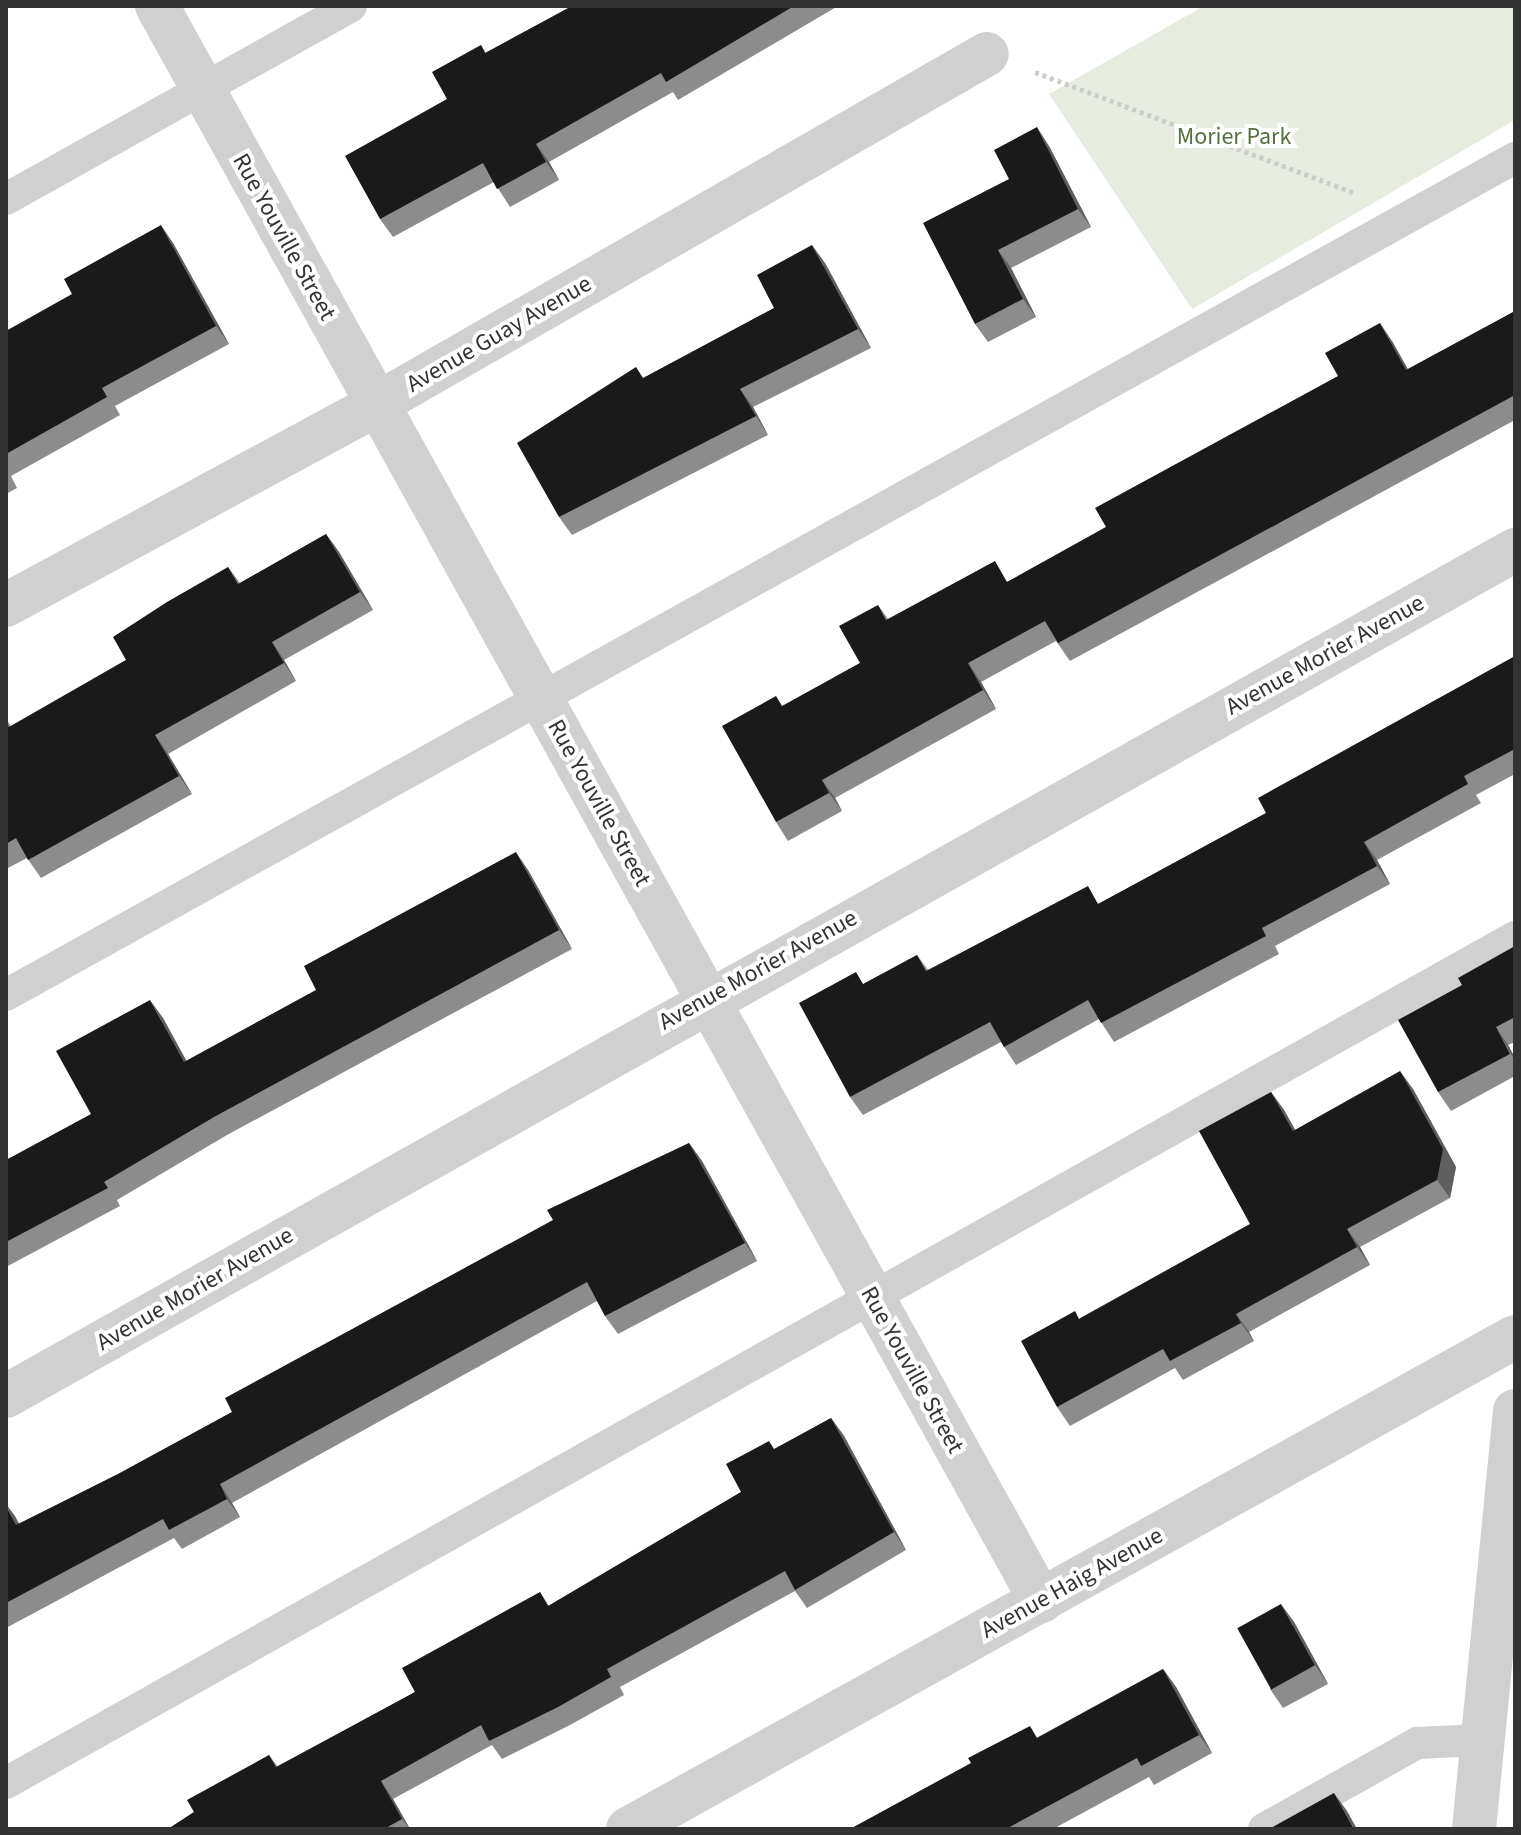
<!DOCTYPE html>
<style>
body{margin:0}
#map{position:relative;width:1521px;height:1835px;overflow:hidden;background:#fff;font-family:"Source Sans 3",sans-serif}
div>[style]{position:absolute}
.green>*{inset:0;background:#e6ecdf}
.path>*{height:5px;margin-top:-2.5px;transform-origin:0;background:repeating-linear-gradient(90deg,#cdcdcd 0 4px,transparent 0 8px)}
.lane>*{height:32px;margin:-16px;padding:0 16px;transform-origin:16px;border-radius:16px;background:#d0d0d0}
.street>*{height:44px;margin:-22px;padding:0 22px;transform-origin:22px;border-radius:22px;background:#d0d0d0}
.wall>*{inset:0;background:#8c8c8c}
.shaded-wall>*{inset:0;background:#5f5f5f}
.building>*{inset:0;background:#1a1a1a;transform-origin:0 0}
span{translate:-50% -50%;white-space:nowrap;text-align:center;line-height:1.15;-webkit-text-stroke:8px #fff;paint-order:stroke}
.park-label{font-size:24px;color:#56703f}
.street-label{font-size:24px;color:#333}
.frame{position:absolute;inset:0;border:8px solid #333;pointer-events:none}
</style>
<div id="map">
<div class="green">
<i style="clip-path:polygon(1204px 6px,1515px 6px,1515px 120px,1192px 309px,1049px 94px)"></i>
</div>
<div class="path">
<i style="left:1035px;top:72px;width:342px;rotate:20.7deg"></i>
</div>
<div class="lane">
<i style="left:6px;top:199px;width:395px;rotate:-29.2deg"></i>
<i style="left:6px;top:995px;width:1726px;rotate:-29.02deg"></i>
<i style="left:6px;top:1783px;width:1730px;rotate:-29.28deg"></i>
<i style="left:1264px;top:1829px;width:176px;rotate:-29.3deg"></i>
<i style="left:1417px;top:1743px;width:64px;rotate:-2.7deg"></i>
</div>
<div class="street">
<i style="left:157px;top:6px;width:1824px;rotate:61deg"></i>
<i style="left:6px;top:605px;width:422px;rotate:-28.4deg"></i>
<i style="left:377px;top:404px;width:703px;rotate:-29.85deg"></i>
<i style="left:6px;top:1396px;width:1730px;rotate:-29.28deg"></i>
<i style="left:628px;top:1829px;width:1014px;rotate:-29.02deg"></i>
<i style="left:1474px;top:1829px;width:420px;rotate:-84.4deg"></i>
</div>
<div class="wall">
<i style="clip-path:polygon(572px 6px,838px 6px,678px 100px,673px 92px,549px 162px,559px 180px,510px 207px,494px 182px,393px 237px,380px 219px,447px 99px,481px 45px,486px 53px)"></i>
<i style="clip-path:polygon(1049px 146px,1091px 227px,1011px 268px,1036px 317px,988px 342px,975px 324px,1009px 179px)"></i>
<i style="clip-path:polygon(173px 243px,229px 344px,115px 406px,120px 415px,11px 476px,17px 488px,6px 494px,6px 331px)"></i>
<i style="clip-path:polygon(825px 263px,871px 348px,753px 407px,768px 435px,572px 535px,559px 517px,644px 378px,774px 308px)"></i>
<i style="clip-path:polygon(1515px 311px,1515px 420px,1070px 661px,1056px 641px,981px 682px,996px 709px,835px 798px,842px 811px,788px 841px,776px 822px,783px 706px,860px 663px,878px 605px,888px 619px,1009px 581px,1106px 527px,1392px 341px,1408px 369px)"></i>
<i style="clip-path:polygon(326px 534px,339px 552px,373px 610px,284px 660px,296px 681px,168px 754px,192px 794px,41px 878px,27px 858px,6px 869px,6px 719px,11px 726px,126px 660px,228px 567px,240px 583px)"></i>
<i style="clip-path:polygon(1515px 656px,1515px 774px,1476px 795px,1481px 803px,1377px 860px,1390px 884px,1275px 946px,1279px 954px,1114px 1042px,1099px 1019px,1016px 1065px,1001px 1042px,863px 1115px,850px 1097px,864px 984px,917px 955px,928px 970px,1100px 903px,1266px 813px)"></i>
<i style="clip-path:polygon(528px 870px,572px 949px,227px 1135px,117px 1200px,120px 1206px,6px 1267px,6px 1178px,91px 1114px,163px 1018px,186px 1061px,316px 990px)"></i>
<i style="clip-path:polygon(1515px 946px,1515px 1042px,1508px 1045px,1515px 1058px,1515px 1076px,1451px 1111px,1438px 1092px,1462px 985px)"></i>
<i style="clip-path:polygon(1413px 1089px,1456px 1167px,1450px 1198px,1360px 1247px,1370px 1265px,1249px 1332px,1254px 1341px,1183px 1380px,1175px 1368px,1070px 1426px,1057px 1407px,1080px 1318px,1250px 1224px,1271px 1092px,1284px 1110px,1295px 1130px)"></i>
<i style="clip-path:polygon(689px 1143px,702px 1161px,757px 1261px,618px 1334px,605px 1316px,597px 1301px,232px 1503px,240px 1517px,182px 1549px,174px 1538px,6px 1628px,6px 1504px,19px 1524px,118px 1474px,232px 1412px,553px 1220px)"></i>
<i style="clip-path:polygon(831px 1418px,844px 1436px,906px 1550px,807px 1608px,795px 1591px,620px 1687px,624px 1695px,570px 1725px,502px 1759px,492px 1745px,393px 1799px,410px 1829px,168px 1829px,194px 1812px,269px 1755px,278px 1767px,415px 1692px,540px 1592px,549px 1606px,741px 1492px,775px 1449px)"></i>
<i style="clip-path:polygon(1294px 1622px,1328px 1684px,1283px 1708px,1270px 1689px)"></i>
<i style="clip-path:polygon(1163px 1669px,1176px 1687px,1212px 1753px,1154px 1785px,1149px 1777px,1053px 1829px,850px 1829px,1038px 1737px)"></i>
</div>
<div class="shaded-wall">
<i style="clip-path:polygon(1037px 127px,1049px 146px,1091px 227px,1078px 209px)"></i>
<i style="clip-path:polygon(536px 144px,549px 162px,559px 180px,546px 162px)"></i>
<i style="clip-path:polygon(161px 225px,173px 243px,229px 344px,216px 326px)"></i>
<i style="clip-path:polygon(812px 245px,825px 263px,871px 348px,858px 329px)"></i>
<i style="clip-path:polygon(998px 250px,1011px 268px,1036px 317px,1023px 299px)"></i>
<i style="clip-path:polygon(1380px 323px,1392px 341px,1418px 388px,1406px 370px)"></i>
<i style="clip-path:polygon(740px 389px,753px 407px,768px 435px,756px 416px)"></i>
<i style="clip-path:polygon(326px 534px,339px 552px,373px 610px,360px 592px)"></i>
<i style="clip-path:polygon(272px 642px,284px 660px,296px 681px,284px 663px)"></i>
<i style="clip-path:polygon(968px 663px,981px 682px,996px 709px,983px 690px)"></i>
<i style="clip-path:polygon(155px 735px,168px 754px,192px 794px,179px 776px)"></i>
<i style="clip-path:polygon(822px 780px,835px 798px,842px 811px,829px 793px)"></i>
<i style="clip-path:polygon(1364px 842px,1377px 860px,1390px 884px,1377px 866px)"></i>
<i style="clip-path:polygon(516px 852px,528px 870px,572px 949px,559px 930px)"></i>
<i style="clip-path:polygon(150px 1000px,163px 1018px,197px 1080px,184px 1062px)"></i>
<i style="clip-path:polygon(1496px 1027px,1508px 1045px,1515px 1058px,1515px 1061px)"></i>
<i style="clip-path:polygon(1400px 1071px,1413px 1089px,1456px 1167px,1450px 1198px,1437px 1180px)"></i>
<i style="clip-path:polygon(1271px 1092px,1284px 1110px,1306px 1149px,1293px 1131px)"></i>
<i style="clip-path:polygon(689px 1143px,702px 1161px,757px 1261px,745px 1243px)"></i>
<i style="clip-path:polygon(1347px 1229px,1360px 1247px,1370px 1265px,1357px 1247px)"></i>
<i style="clip-path:polygon(1236px 1314px,1249px 1332px,1254px 1341px,1241px 1323px)"></i>
<i style="clip-path:polygon(831px 1418px,844px 1436px,906px 1550px,894px 1532px)"></i>
<i style="clip-path:polygon(220px 1484px,232px 1503px,240px 1517px,227px 1499px)"></i>
<i style="clip-path:polygon(6px 1504px,15px 1516px,29px 1543px,16px 1525px)"></i>
<i style="clip-path:polygon(1281px 1604px,1294px 1622px,1328px 1684px,1315px 1665px)"></i>
<i style="clip-path:polygon(1163px 1669px,1176px 1687px,1212px 1753px,1199px 1735px)"></i>
<i style="clip-path:polygon(381px 1781px,393px 1799px,410px 1829px,402px 1819px)"></i>
<i style="clip-path:polygon(1334px 1793px,1347px 1811px,1357px 1829px,1354px 1829px)"></i>
</div>
<div class="building">
<i style="clip-path:polygon(572px 6px,794px 6px,666px 82px,661px 73px,536px 144px,546px 162px,497px 189px,483px 163px,380px 219px,345px 156px,447px 99px,432px 72px,481px 45px,485px 53px)"></i>
<i style="clip-path:polygon(1037px 127px,1078px 209px,998px 250px,1023px 299px,975px 324px,923px 223px,1009px 179px,994px 150px)"></i>
<i style="clip-path:polygon(161px 225px,216px 326px,102px 388px,107px 397px,6px 454px,6px 331px,72px 294px,64px 279px)"></i>
<i style="clip-path:polygon(812px 245px,858px 329px,740px 389px,756px 416px,559px 517px,517px 443px,636px 367px,643px 378px,774px 308px,757px 275px)"></i>
<i style="clip-path:polygon(1515px 311px,1515px 395px,1058px 643px,1045px 621px,968px 663px,983px 690px,822px 780px,829px 793px,776px 822px,722px 726px,776px 696px,782px 706px,860px 663px,839px 626px,878px 605px,886px 620px,995px 561px,1007px 582px,1106px 527px,1095px 508px,1338px 376px,1325px 353px,1380px 323px,1406px 370px)"></i>
<i style="clip-path:polygon(326px 534px,360px 592px,272px 642px,284px 663px,155px 735px,179px 776px,28px 860px,16px 838px,6px 844px,6px 721px,9px 727px,126px 660px,113px 637px,167px 602px,228px 567px,238px 584px)"></i>
<i style="clip-path:polygon(1515px 656px,1515px 749px,1464px 776px,1468px 784px,1364px 842px,1377px 866px,1262px 928px,1266px 936px,1101px 1023px,1088px 1000px,1004px 1047px,990px 1022px,850px 1097px,799px 1003px,856px 972px,863px 984px,917px 955px,926px 971px,1088px 886px,1098px 904px,1266px 813px,1258px 798px)"></i>
<i style="clip-path:polygon(516px 852px,559px 930px,214px 1117px,104px 1182px,108px 1188px,6px 1242px,6px 1178px,8px 1177px,6px 1173px,6px 1160px,91px 1114px,56px 1051px,150px 1000px,184px 1062px,316px 990px,304px 966px)"></i>
<i style="clip-path:polygon(1515px 946px,1515px 1017px,1496px 1027px,1510px 1054px,1438px 1092px,1398px 1020px,1462px 985px,1458px 978px)"></i>
<i style="clip-path:polygon(1400px 1071px,1443px 1149px,1437px 1180px,1347px 1229px,1357px 1247px,1236px 1314px,1241px 1323px,1170px 1361px,1163px 1349px,1057px 1407px,1021px 1341px,1075px 1311px,1079px 1319px,1250px 1224px,1199px 1131px,1271px 1092px,1293px 1131px)"></i>
<i style="clip-path:polygon(689px 1143px,745px 1243px,605px 1316px,587px 1282px,220px 1484px,227px 1499px,169px 1530px,163px 1519px,6px 1603px,6px 1506px,16px 1525px,118px 1474px,232px 1412px,225px 1398px,553px 1220px,547px 1210px)"></i>
<i style="clip-path:polygon(831px 1418px,894px 1532px,795px 1590px,785px 1571px,607px 1669px,611px 1677px,558px 1707px,489px 1741px,481px 1725px,381px 1781px,402px 1819px,384px 1829px,168px 1829px,194px 1812px,187px 1800px,269px 1755px,276px 1767px,415px 1692px,402px 1668px,540px 1592px,548px 1606px,741px 1492px,726px 1464px,769px 1441px,774px 1449px)"></i>
<i style="left:1281px;top:1604px;width:70px;height:50px;rotate:61deg"></i>
<i style="clip-path:polygon(1163px 1669px,1199px 1735px,1141px 1766px,1137px 1758px,1006px 1829px,850px 1829px,971px 1763px,968px 1758px,1030px 1726px,1037px 1738px)"></i>
<i style="clip-path:polygon(1334px 1793px,1354px 1829px,1269px 1829px)"></i>
</div>
<div class="park-label">
<span style="left:1234px;top:137px">Morier Park</span>
</div>
<div class="street-label">
<span style="left:284px;top:237px;rotate:61deg">Rue Youville Street</span>
<span style="left:499px;top:334px;rotate:-30deg">Avenue Guay Avenue</span>
<span style="left:1325px;top:655px;rotate:-29deg">Avenue Morier Avenue</span>
<span style="left:599px;top:803px;rotate:61deg">Rue Youville Street</span>
<span style="left:758px;top:970px;rotate:-29deg">Avenue Morier Avenue</span>
<span style="left:195px;top:1289px;rotate:-30deg">Avenue Morier Avenue</span>
<span style="left:912px;top:1370px;rotate:61deg">Rue Youville Street</span>
<span style="left:1072px;top:1583px;rotate:-29deg">Avenue Haig Avenue</span>
</div>
<div class="frame"></div>
</div>
